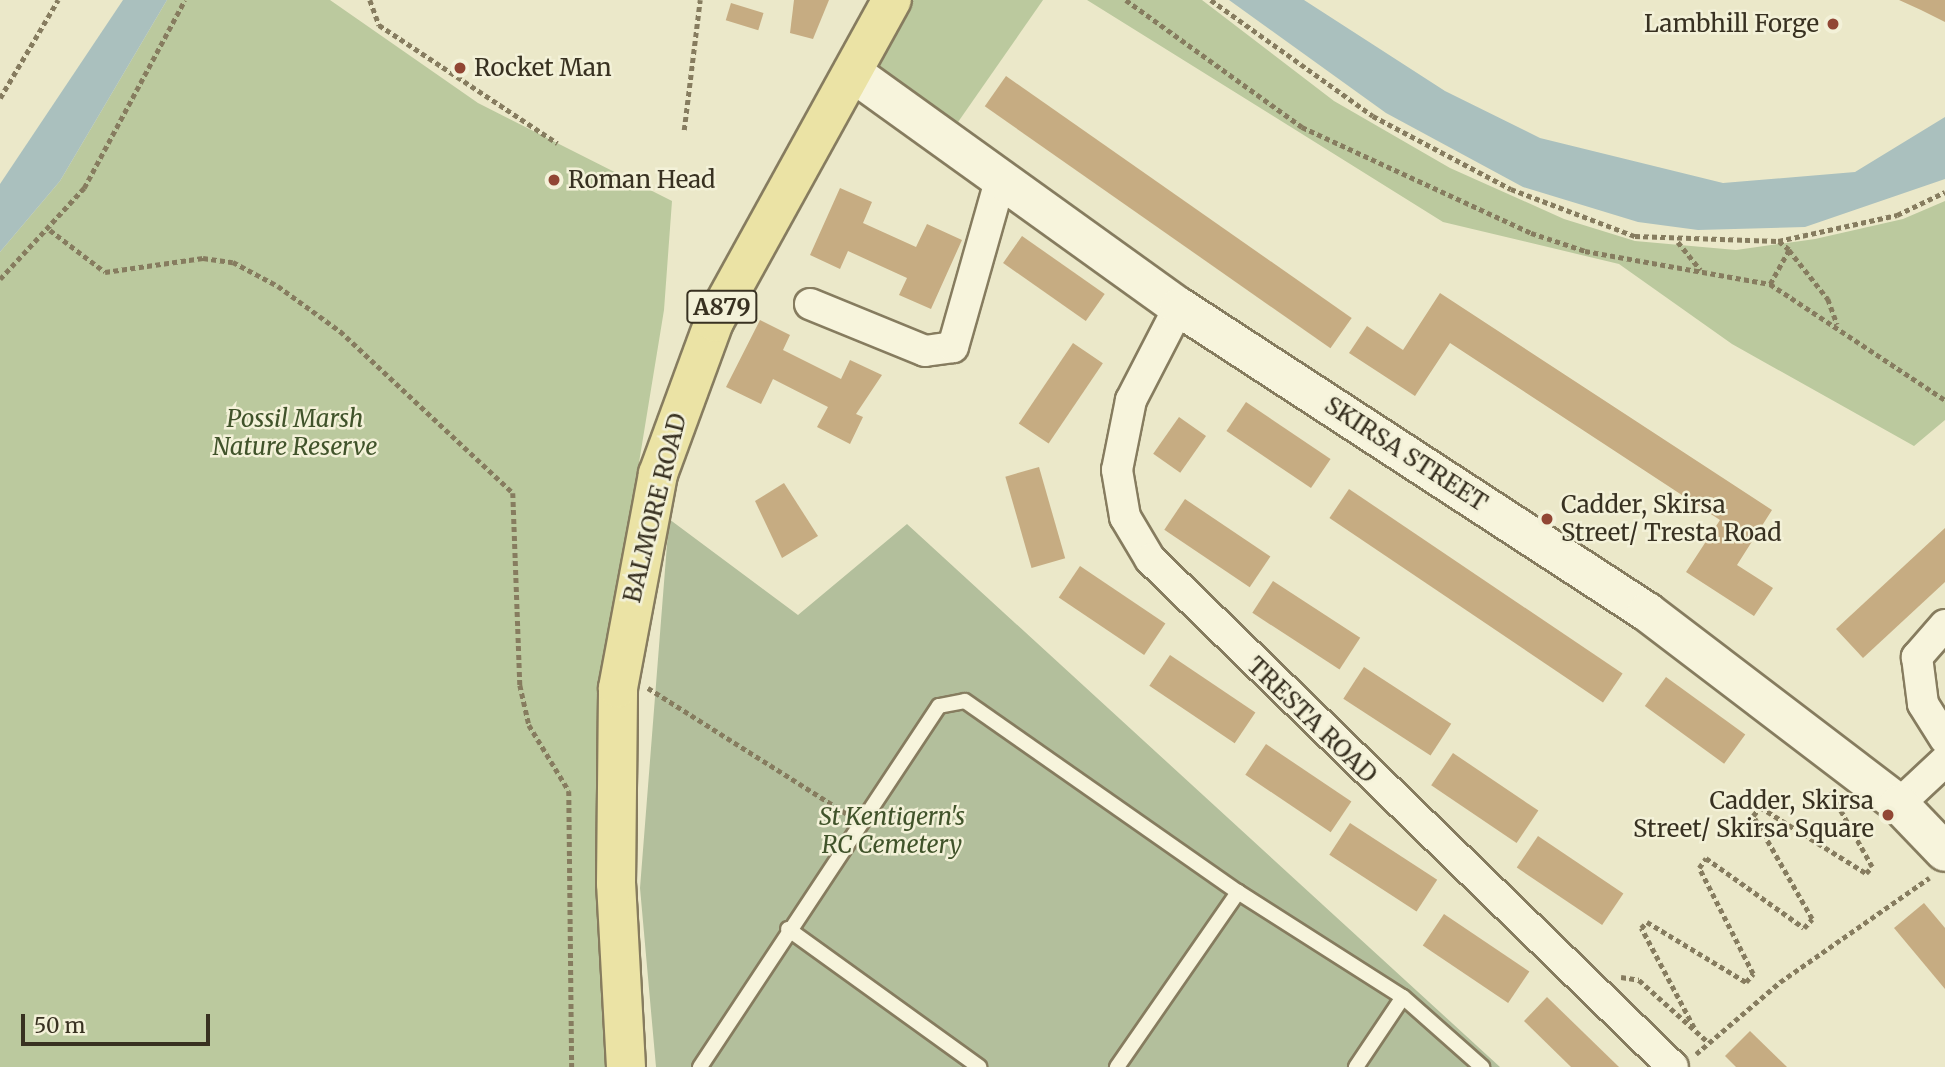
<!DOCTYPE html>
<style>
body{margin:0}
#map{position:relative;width:1945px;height:1067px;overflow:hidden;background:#ebe8c9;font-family:Merriweather,serif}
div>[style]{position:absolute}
.green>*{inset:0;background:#bbc99e}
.cemetery>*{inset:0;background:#b3bf9c}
.water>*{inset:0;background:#aac0be}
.building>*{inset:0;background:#c6ac82;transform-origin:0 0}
.path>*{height:4.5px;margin-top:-2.25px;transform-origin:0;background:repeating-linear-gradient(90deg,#867c5f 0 5px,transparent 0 8.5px)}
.roads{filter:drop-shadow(2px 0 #867c5f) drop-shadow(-2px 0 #867c5f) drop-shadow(0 2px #867c5f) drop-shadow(0 -2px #867c5f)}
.lane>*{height:14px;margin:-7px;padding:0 7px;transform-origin:7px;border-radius:7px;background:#f7f4dc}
.street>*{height:30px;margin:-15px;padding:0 15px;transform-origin:15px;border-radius:15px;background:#f7f4dc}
.secondary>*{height:38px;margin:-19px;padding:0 19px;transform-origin:19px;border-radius:19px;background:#f7f4dc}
.primary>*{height:38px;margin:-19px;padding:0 19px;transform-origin:19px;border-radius:19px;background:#ebe3a5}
.dots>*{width:19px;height:19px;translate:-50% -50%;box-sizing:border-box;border:4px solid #f3f1d8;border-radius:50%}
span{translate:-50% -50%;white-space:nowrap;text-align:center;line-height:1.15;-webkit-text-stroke:5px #f3f1d8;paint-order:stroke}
.shield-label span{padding:2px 5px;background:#f3f1d8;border:2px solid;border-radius:5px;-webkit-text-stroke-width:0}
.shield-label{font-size:23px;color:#383121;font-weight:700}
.poi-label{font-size:24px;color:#383121}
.right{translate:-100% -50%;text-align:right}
.left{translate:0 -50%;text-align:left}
.park-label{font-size:24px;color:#40532a;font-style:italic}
.street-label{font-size:24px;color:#383121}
.scale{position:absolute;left:21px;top:1014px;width:189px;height:32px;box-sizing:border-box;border:4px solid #383121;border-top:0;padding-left:9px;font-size:21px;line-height:24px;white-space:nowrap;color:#383121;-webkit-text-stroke:5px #f3f1d8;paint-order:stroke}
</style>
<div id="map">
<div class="green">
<i style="clip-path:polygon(167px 0,330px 0,478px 103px,672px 201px,664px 310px,607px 658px,616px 1067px,0 1067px,0 252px,60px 181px)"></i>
<i style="clip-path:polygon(907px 0,1043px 0,949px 135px,865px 74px)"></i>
<i style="clip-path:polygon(1087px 0,1202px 0,1334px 101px,1450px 168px,1564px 219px,1635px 241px,1736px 250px,1815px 239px,1903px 219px,1945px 201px,1945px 420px,1914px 446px,1732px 344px,1619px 264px,1443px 222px)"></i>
</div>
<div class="cemetery">
<i style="clip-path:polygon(669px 519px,798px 615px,907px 524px,1500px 1067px,656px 1067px,640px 888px)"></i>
</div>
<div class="water">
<i style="clip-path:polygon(123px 0,167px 0,60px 181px,0 252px,0 184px)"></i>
<i style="clip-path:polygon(1229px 0,1304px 0,1445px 91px,1540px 138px,1723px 183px,1855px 172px,1945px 117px,1945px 179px,1805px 227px,1698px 230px,1638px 222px,1523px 187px,1386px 113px)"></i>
</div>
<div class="building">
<i style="clip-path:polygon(794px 0,829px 0,813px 39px,790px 33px)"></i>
<i style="clip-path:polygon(1899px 0,1945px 0,1945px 22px,1921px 10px)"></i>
<i style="left:731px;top:3px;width:34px;height:18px;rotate:17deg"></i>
<i style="left:1006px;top:76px;width:422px;height:37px;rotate:35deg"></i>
<i style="clip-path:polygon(840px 188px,872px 202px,863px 223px,916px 247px,927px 224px,962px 240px,931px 309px,899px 295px,907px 278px,848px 251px,840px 269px,810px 255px)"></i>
<i style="left:1022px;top:236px;width:101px;height:33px;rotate:35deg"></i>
<i style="clip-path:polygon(1440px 293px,1772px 510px,1737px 565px,1773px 588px,1754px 616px,1686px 572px,1720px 520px,1450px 343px,1415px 396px,1349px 353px,1367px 326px,1403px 350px)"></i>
<i style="clip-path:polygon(760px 320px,790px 335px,783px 350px,841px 379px,850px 360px,882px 375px,856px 414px,863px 417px,850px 444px,817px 427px,828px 407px,773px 379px,761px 404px,726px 387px)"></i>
<i style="left:1073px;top:343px;width:36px;height:97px;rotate:34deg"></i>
<i style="left:1246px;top:402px;width:102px;height:35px;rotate:34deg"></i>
<i style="left:1179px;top:417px;width:33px;height:45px;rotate:35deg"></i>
<i style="left:1039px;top:467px;width:95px;height:35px;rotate:74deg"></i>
<i style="clip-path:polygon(784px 483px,818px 536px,782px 558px,755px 501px)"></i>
<i style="left:1349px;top:489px;width:330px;height:35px;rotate:34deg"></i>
<i style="left:1185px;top:499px;width:103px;height:37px;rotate:34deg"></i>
<i style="clip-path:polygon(1945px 528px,1945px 582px,1863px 658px,1836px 629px)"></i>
<i style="left:1080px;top:566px;width:103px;height:38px;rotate:34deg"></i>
<i style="left:1273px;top:581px;width:104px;height:38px;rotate:33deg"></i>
<i style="left:1170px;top:655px;width:103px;height:37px;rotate:34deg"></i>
<i style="left:1364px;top:667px;width:104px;height:38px;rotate:33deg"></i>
<i style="left:1666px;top:677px;width:98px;height:36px;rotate:36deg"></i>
<i style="left:1266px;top:744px;width:103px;height:37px;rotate:34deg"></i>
<i style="left:1453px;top:753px;width:103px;height:39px;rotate:34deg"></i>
<i style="left:1350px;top:823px;width:104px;height:38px;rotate:33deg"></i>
<i style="left:1538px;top:836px;width:103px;height:38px;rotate:34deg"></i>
<i style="clip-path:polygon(1924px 903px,1945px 928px,1945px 989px,1894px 928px)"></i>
<i style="left:1444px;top:914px;width:103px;height:38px;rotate:34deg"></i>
<i style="clip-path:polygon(1547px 997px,1619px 1067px,1571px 1067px,1524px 1021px)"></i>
<i style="clip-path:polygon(1750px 1031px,1787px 1067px,1736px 1067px,1725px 1056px)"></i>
</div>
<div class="path">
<i style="left:370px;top:0;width:27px;rotate:70deg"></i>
<i style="left:379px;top:25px;width:214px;rotate:33.5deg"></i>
<i style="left:1126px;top:0;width:217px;rotate:35.8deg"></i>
<i style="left:1302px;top:127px;width:252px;rotate:24.8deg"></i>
<i style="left:1531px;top:233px;width:57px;rotate:18.4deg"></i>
<i style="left:1585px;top:251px;width:188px;rotate:10.1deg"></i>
<i style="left:1770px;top:284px;width:210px;rotate:33.5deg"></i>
<i style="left:1211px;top:0;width:199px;rotate:35.6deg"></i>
<i style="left:1373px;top:116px;width:156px;rotate:27.9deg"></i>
<i style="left:1511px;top:189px;width:133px;rotate:20.8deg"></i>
<i style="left:1635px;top:236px;width:143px;rotate:2deg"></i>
<i style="left:1778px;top:241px;width:122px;rotate:-12.3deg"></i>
<i style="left:1897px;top:215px;width:53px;rotate:-25.6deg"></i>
<i style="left:0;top:98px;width:114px;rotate:-59.4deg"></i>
<i style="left:684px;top:130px;width:131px;rotate:-83deg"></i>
<i style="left:50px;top:230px;width:69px;rotate:37.4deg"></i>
<i style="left:105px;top:272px;width:99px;rotate:-8.1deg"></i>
<i style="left:203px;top:258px;width:30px;rotate:8deg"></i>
<i style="left:233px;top:262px;width:51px;rotate:28.1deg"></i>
<i style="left:278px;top:286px;width:77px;rotate:36deg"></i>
<i style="left:340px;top:331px;width:237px;rotate:43.1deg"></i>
<i style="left:513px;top:493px;width:192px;rotate:87.9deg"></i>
<i style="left:520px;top:685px;width:41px;rotate:77.3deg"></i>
<i style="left:529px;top:725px;width:77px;rotate:58.8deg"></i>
<i style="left:569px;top:791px;width:276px;rotate:89.4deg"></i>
<i style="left:1678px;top:242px;width:36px;rotate:51deg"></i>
<i style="left:1789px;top:250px;width:63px;rotate:51.5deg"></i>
<i style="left:1828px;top:299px;width:27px;rotate:70deg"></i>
<i style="left:0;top:279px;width:124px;rotate:-47.3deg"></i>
<i style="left:84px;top:188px;width:213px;rotate:-61.8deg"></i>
<i style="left:1770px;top:284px;width:39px;rotate:-61deg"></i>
<i style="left:1789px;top:250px;width:13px;rotate:-141deg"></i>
<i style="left:648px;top:688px;width:236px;rotate:32.3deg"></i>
<i style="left:1621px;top:977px;width:18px;rotate:9deg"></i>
<i style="left:1639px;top:980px;width:93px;rotate:41.9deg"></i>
<i style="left:1694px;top:1028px;width:113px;rotate:-117.9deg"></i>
<i style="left:1641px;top:928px;width:8px;rotate:-45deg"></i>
<i style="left:1647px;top:922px;width:116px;rotate:31.2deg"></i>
<i style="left:1746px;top:982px;width:11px;rotate:-49deg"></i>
<i style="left:1753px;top:974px;width:119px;rotate:-117deg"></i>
<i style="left:1699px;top:868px;width:12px;rotate:-55deg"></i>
<i style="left:1706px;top:858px;width:120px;rotate:35.5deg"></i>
<i style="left:1804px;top:928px;width:12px;rotate:-48deg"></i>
<i style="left:1812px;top:919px;width:119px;rotate:-119.8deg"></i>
<i style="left:1753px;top:816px;width:11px;rotate:-52deg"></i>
<i style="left:1760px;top:807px;width:125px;rotate:31.9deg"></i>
<i style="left:1866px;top:873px;width:8px;rotate:-45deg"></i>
<i style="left:1872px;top:867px;width:86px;rotate:-119.2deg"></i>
<i style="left:1696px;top:1054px;width:111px;rotate:-40.6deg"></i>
<i style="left:1780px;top:982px;width:182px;rotate:-34.9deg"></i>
</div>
<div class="roads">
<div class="lane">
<i style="left:788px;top:929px;width:236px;rotate:35.8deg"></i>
<i style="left:700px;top:1067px;width:433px;rotate:-56.5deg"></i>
<i style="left:939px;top:706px;width:26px;rotate:-11deg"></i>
<i style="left:965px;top:701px;width:333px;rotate:35deg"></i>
<i style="left:1238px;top:892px;width:196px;rotate:32.5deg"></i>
<i style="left:1403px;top:997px;width:106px;rotate:41.5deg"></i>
<i style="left:1117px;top:1067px;width:213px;rotate:-55.3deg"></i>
<i style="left:1356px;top:1067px;width:84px;rotate:-56.1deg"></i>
</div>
<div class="street">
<i style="left:810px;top:304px;width:124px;rotate:22.2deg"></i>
<i style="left:925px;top:351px;width:28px;rotate:-8deg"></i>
<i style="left:953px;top:347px;width:173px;rotate:-74.2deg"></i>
<i style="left:1179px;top:307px;width:105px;rotate:117.3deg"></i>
<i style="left:1131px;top:400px;width:71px;rotate:101.3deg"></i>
<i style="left:1117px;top:470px;width:48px;rotate:80.3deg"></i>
<i style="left:1125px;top:517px;width:49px;rotate:59.2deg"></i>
<i style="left:1150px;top:559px;width:729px;rotate:44.17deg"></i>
<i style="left:1945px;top:625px;width:43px;rotate:131.2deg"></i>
<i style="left:1917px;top:657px;width:47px;rotate:82.7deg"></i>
<i style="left:1923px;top:704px;width:41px;rotate:57.8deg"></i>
<i style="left:1899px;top:804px;width:63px;rotate:-43.1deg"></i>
</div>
<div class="secondary">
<i style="left:853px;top:73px;width:401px;rotate:35.7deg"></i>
<i style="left:1179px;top:307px;width:559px;rotate:33.09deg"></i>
<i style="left:1647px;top:612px;width:317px;rotate:37.3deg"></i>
<i style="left:1899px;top:804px;width:66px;rotate:46.2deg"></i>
</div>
<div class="primary">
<i style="left:626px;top:1067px;width:183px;rotate:-93.1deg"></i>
<i style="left:616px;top:884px;width:196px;rotate:-89.4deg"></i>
<i style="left:618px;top:688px;width:218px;rotate:-79.4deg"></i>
<i style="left:658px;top:474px;width:162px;rotate:-69.8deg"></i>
<i style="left:714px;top:322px;width:368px;rotate:-61.1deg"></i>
</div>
</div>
<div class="dots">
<i style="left:1833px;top:24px;background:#914634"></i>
<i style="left:460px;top:68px;background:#914634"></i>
<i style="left:554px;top:180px;background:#914634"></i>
<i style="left:1547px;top:519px;background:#914634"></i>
<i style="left:1888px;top:815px;background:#914634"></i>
</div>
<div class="shield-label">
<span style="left:722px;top:307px">A879</span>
</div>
<div class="poi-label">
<span class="right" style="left:1819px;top:24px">Lambhill Forge</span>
<span class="left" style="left:474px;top:68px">Rocket Man</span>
<span class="left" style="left:568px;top:180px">Roman Head</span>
<span class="left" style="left:1561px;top:519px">Cadder, Skirsa<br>Street/ Tresta Road</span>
<span class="right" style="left:1874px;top:815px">Cadder, Skirsa<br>Street/ Skirsa Square</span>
</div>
<div class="park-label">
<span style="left:295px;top:433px">Possil Marsh<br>Nature Reserve</span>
<span style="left:892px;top:831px">St Kentigern's<br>RC Cemetery</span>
</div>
<div class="street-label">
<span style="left:1406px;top:454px;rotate:33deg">SKIRSA STREET</span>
<span style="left:655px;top:508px;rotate:-76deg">BALMORE ROAD</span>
<span style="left:1312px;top:720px;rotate:44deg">TRESTA ROAD</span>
</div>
<div class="scale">50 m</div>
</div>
